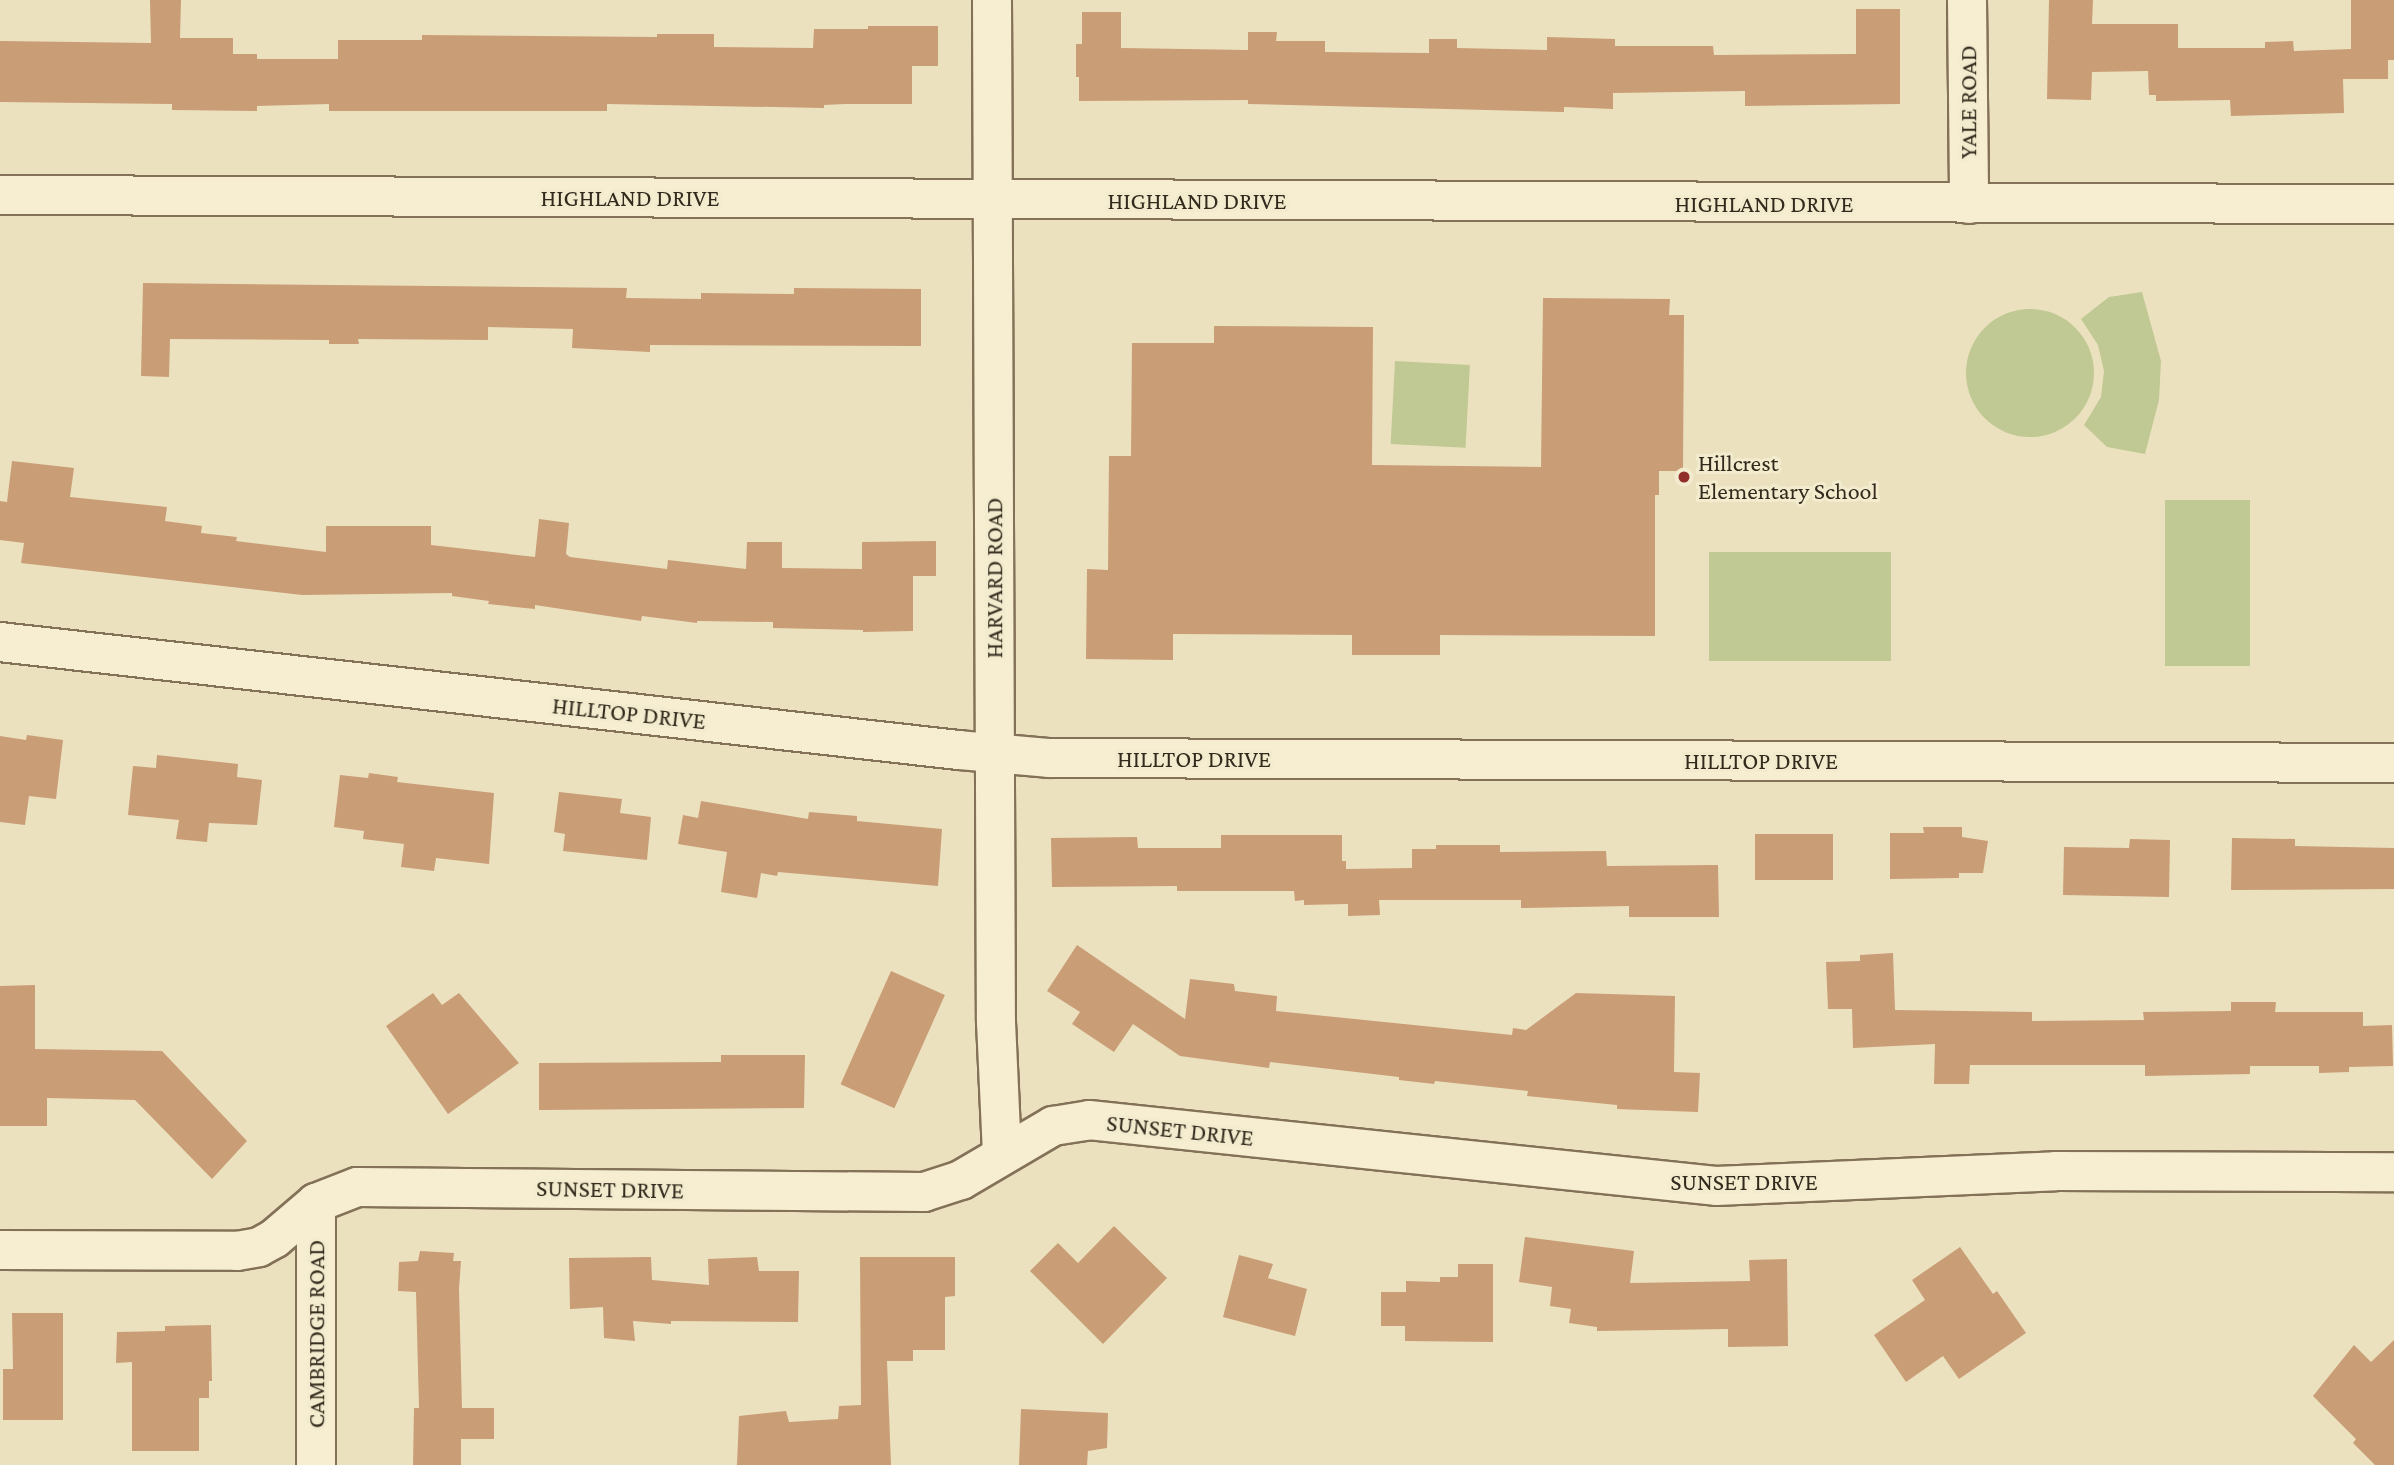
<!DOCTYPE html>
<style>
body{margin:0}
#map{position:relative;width:2394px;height:1465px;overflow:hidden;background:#ece1bf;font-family:"Crimson Pro",serif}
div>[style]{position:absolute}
.green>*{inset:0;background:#c0c993;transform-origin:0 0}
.round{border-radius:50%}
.building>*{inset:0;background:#c99d76;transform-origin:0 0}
.roads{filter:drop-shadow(2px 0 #837158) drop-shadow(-2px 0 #837158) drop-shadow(0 2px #837158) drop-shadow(0 -2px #837158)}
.minor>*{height:38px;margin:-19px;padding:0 19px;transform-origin:19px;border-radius:19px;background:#f7eed1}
.dots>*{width:19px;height:19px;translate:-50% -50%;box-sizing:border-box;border:4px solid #f3ebce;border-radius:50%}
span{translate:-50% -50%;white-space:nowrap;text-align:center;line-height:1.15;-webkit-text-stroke:6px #f3ebce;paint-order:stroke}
.street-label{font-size:24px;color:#33291c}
.poi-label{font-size:24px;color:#33291c}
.left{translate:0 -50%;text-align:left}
</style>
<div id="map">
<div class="green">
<i style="clip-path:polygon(2142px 292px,2161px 361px,2159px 400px,2145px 454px,2107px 447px,2084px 425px,2101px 397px,2104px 371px,2098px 345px,2081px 319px,2109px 297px)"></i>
<i class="round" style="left:1966px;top:309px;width:128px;height:128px"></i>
<i style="left:1395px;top:361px;width:75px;height:83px;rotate:3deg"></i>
<i style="left:2165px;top:500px;width:85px;height:166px"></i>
<i style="left:1709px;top:552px;width:182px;height:109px"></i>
</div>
<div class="building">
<i style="clip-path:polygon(150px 0,181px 0,180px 38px,233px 38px,233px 54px,257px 54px,257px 59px,338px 59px,338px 40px,422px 40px,422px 35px,657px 37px,657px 34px,714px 34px,714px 47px,813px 48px,814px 29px,868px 29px,868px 26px,938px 26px,938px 66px,912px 66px,912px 104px,845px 104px,824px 105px,824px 108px,607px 104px,607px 111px,329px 111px,329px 104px,257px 106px,257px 111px,172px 110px,172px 104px,0 102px,0 41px,151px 43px)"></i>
<i style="clip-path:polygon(2049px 0,2093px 0,2092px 24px,2178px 24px,2178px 48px,2265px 48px,2265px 42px,2293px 41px,2294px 51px,2351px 49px,2351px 0,2394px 0,2394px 60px,2388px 60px,2388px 79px,2343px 79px,2344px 113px,2231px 116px,2230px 100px,2156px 101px,2156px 95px,2149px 95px,2148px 71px,2092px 72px,2091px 100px,2047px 99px)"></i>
<i style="clip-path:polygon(1856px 9px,1900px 9px,1900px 104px,1745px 106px,1745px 91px,1613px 93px,1613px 109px,1564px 107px,1564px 112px,1248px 104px,1248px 100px,1079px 101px,1079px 77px,1076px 77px,1076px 44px,1082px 44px,1082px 12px,1121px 12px,1121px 48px,1248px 50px,1248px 32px,1277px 32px,1276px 41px,1325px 41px,1325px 52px,1429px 53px,1429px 39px,1457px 39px,1457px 48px,1547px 50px,1547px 37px,1615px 39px,1615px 46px,1713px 46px,1714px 55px,1856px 54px)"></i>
<i style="clip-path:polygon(143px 283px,627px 288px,626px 298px,701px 299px,701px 293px,794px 294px,794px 288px,921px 289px,921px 346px,650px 345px,650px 352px,572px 348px,573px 329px,488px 327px,488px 340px,358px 339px,359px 344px,329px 344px,329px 340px,170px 339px,169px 377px,141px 376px)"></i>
<i style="clip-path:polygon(1543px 298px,1670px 299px,1669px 315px,1684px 315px,1683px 471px,1659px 471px,1659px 495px,1655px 495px,1655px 636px,1440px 635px,1440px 655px,1352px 655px,1352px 635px,1173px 634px,1173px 660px,1086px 659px,1087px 569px,1108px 570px,1109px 456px,1131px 456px,1132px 343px,1214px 343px,1214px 326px,1373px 327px,1372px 465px,1541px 467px)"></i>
<i style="clip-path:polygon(12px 461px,74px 468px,70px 497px,167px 507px,165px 521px,202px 526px,201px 533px,237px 537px,236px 541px,326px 552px,326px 526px,431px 526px,431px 545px,535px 557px,539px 519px,569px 523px,566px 554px,570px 557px,667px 569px,668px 560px,746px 569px,747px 542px,782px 542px,782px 568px,862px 569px,862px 542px,936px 541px,936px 576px,913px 576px,913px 631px,863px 632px,863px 630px,773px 628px,773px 622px,697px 621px,697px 623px,642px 616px,641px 621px,535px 605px,535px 609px,488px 604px,489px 601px,452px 596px,452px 593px,302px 595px,21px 563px,24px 543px,0 540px,0 501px,7px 502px)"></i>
<i style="clip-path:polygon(27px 735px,63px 740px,56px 799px,29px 796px,25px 825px,0 822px,0 736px,26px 740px)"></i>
<i style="clip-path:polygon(157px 755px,238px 764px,237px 777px,262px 780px,257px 825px,209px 823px,207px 842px,176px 839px,179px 820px,128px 815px,133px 766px,156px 768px)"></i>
<i style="clip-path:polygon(369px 773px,398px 777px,397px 782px,494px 793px,489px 864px,436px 858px,434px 871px,401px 867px,404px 844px,363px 839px,364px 831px,334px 827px,340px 775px,368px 778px)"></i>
<i style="clip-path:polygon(559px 792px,622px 799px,620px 813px,651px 817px,647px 860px,563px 851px,565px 834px,554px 832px)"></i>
<i style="clip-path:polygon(701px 801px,808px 819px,809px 812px,857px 816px,857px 821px,942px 829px,938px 886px,778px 872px,777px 876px,761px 873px,757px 898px,721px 892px,727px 852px,678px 844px,683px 815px,698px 818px)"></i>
<i style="clip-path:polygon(1923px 827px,1962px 827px,1962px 837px,1988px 841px,1983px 873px,1959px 873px,1959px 878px,1890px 879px,1890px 833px,1924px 833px)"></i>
<i style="left:1755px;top:834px;width:78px;height:46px"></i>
<i style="clip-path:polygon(1221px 835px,1342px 835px,1342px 861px,1346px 861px,1346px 869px,1412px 868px,1412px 849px,1436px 849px,1436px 845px,1500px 845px,1500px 852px,1606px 851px,1607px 866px,1718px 865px,1719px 917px,1629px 917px,1629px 906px,1521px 908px,1521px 900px,1379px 900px,1380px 915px,1348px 916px,1348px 904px,1304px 905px,1304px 900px,1295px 901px,1294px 891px,1177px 891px,1177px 886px,1052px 887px,1051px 838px,1137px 837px,1138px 848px,1221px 848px)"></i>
<i style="clip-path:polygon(2232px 838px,2295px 839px,2295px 846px,2394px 848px,2394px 889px,2231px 890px)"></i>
<i style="clip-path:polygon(2130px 839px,2170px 840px,2169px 897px,2063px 895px,2064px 847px,2129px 848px)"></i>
<i style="clip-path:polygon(1077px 945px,1185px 1019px,1190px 979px,1234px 984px,1235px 991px,1277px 996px,1276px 1011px,1512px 1035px,1513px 1028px,1526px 1030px,1576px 993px,1675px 996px,1674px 1072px,1700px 1073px,1698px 1112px,1617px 1109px,1617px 1105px,1527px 1096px,1528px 1091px,1435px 1081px,1434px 1084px,1399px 1080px,1399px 1077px,1270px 1062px,1269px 1068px,1180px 1056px,1133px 1024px,1114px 1052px,1072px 1024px,1080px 1012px,1047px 991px)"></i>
<i style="clip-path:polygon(1893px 953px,1895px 1010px,2032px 1012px,2032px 1021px,2144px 1020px,2143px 1012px,2231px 1011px,2231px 1002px,2276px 1002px,2275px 1012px,2363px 1012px,2363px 1026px,2392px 1025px,2393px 1066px,2349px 1067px,2349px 1072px,2319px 1073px,2319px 1066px,2250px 1066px,2250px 1074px,2145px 1076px,2145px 1065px,1970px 1065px,1969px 1084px,1934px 1084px,1935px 1044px,1853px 1048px,1852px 1009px,1828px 1009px,1826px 962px,1860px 961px,1860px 955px)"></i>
<i style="left:891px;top:971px;width:59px;height:124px;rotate:24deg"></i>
<i style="clip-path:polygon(35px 985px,35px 1049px,162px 1051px,247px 1141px,212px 1179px,135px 1100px,47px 1098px,47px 1126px,0 1126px,0 986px)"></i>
<i style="clip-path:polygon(433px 993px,442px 1005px,459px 993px,519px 1063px,448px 1114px,386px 1026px)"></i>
<i style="clip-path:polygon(721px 1055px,805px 1055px,804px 1108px,539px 1110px,539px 1063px,721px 1062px)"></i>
<i style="clip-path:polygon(1114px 1226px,1167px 1278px,1103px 1344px,1030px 1271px,1058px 1243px,1078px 1263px)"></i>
<i style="clip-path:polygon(1525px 1237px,1634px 1251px,1630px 1283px,1750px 1281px,1749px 1260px,1787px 1259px,1788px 1346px,1728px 1347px,1728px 1329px,1597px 1331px,1597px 1327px,1569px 1323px,1571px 1309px,1550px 1306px,1552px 1287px,1519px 1282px)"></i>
<i style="clip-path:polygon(1960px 1247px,1993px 1294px,1997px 1291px,2026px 1333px,1959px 1379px,1943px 1356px,1906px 1382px,1874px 1335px,1925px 1300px,1912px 1280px)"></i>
<i style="clip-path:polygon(420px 1251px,454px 1253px,453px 1261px,461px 1261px,459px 1289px,462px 1408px,494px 1408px,494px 1439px,461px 1439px,461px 1465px,413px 1465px,414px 1408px,419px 1408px,416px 1292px,398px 1291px,399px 1262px,418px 1261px)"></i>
<i style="clip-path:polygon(1239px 1255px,1273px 1264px,1268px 1278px,1307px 1289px,1295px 1336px,1223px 1317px)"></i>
<i style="clip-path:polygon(651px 1257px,652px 1280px,709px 1285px,708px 1259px,757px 1257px,759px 1271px,799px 1271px,798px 1322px,671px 1321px,671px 1324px,633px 1321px,635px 1341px,604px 1338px,603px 1307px,570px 1309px,569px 1258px)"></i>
<i style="clip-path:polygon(860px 1257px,955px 1257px,955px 1296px,945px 1297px,945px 1350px,913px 1350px,913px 1361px,887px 1361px,891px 1465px,737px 1465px,739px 1416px,786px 1411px,789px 1422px,838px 1419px,839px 1406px,861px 1405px)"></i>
<i style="clip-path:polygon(1458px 1264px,1493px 1264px,1493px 1342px,1405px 1341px,1405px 1326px,1381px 1326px,1381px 1292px,1406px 1292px,1406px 1281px,1440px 1282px,1440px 1277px,1458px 1277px)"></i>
<i style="clip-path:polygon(12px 1313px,63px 1313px,63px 1420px,3px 1420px,3px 1369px,13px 1369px)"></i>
<i style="clip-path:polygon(211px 1325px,212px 1381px,209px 1381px,209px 1398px,199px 1398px,199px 1451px,132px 1451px,132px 1362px,116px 1363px,117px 1332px,165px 1331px,165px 1326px)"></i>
<i style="clip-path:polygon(2394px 1340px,2394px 1465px,2375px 1465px,2353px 1443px,2356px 1439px,2313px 1396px,2354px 1345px,2371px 1362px)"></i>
<i style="clip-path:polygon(1021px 1409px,1108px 1413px,1107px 1448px,1088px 1451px,1087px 1465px,1019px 1465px)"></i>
</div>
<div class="roads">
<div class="minor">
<i style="left:992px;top:0;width:1022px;rotate:89.78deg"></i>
<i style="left:996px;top:1022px;width:133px;rotate:87.4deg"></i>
<i style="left:1967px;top:0;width:204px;rotate:89.4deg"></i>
<i style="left:0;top:195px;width:2394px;rotate:0.22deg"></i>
<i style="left:0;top:642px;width:965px;rotate:6.43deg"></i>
<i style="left:959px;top:750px;width:90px;rotate:5.1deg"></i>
<i style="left:1049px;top:758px;width:1345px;rotate:0.21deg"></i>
<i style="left:316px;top:1203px;width:262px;rotate:90deg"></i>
<i style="left:0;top:1250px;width:237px;rotate:0.2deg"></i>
<i style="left:237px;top:1251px;width:22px;rotate:-10deg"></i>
<i style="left:259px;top:1247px;width:18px;rotate:-29deg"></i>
<i style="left:275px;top:1238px;width:54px;rotate:-40.5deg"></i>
<i style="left:316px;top:1203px;width:44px;rotate:-21.3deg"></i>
<i style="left:357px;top:1187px;width:567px;rotate:0.51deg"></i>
<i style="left:924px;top:1192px;width:39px;rotate:-18deg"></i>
<i style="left:961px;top:1180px;width:107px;rotate:-30.4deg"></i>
<i style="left:1053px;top:1126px;width:36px;rotate:-9deg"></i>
<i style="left:1089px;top:1120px;width:630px;rotate:6.01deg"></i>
<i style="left:1716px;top:1186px;width:340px;rotate:-2.5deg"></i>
<i style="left:2056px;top:1171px;width:338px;rotate:0.2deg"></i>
</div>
</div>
<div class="dots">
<i style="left:1684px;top:477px;background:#902f2a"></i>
</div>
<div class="street-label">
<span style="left:1968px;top:102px;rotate:-90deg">YALE ROAD</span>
<span style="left:630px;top:198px">HIGHLAND DRIVE</span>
<span style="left:1197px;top:201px">HIGHLAND DRIVE</span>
<span style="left:1764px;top:204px">HIGHLAND DRIVE</span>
<span style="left:994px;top:578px;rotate:-90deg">HARVARD ROAD</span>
<span style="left:629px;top:713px;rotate:6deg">HILLTOP DRIVE</span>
<span style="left:1194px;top:759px">HILLTOP DRIVE</span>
<span style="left:1761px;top:761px">HILLTOP DRIVE</span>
<span style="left:1180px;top:1130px;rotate:6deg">SUNSET DRIVE</span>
<span style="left:1744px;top:1182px">SUNSET DRIVE</span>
<span style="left:610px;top:1189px;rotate:1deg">SUNSET DRIVE</span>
<span style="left:316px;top:1334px;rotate:-90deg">CAMBRIDGE ROAD</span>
</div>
<div class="poi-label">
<span class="left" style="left:1698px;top:477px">Hillcrest<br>Elementary School</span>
</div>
</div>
